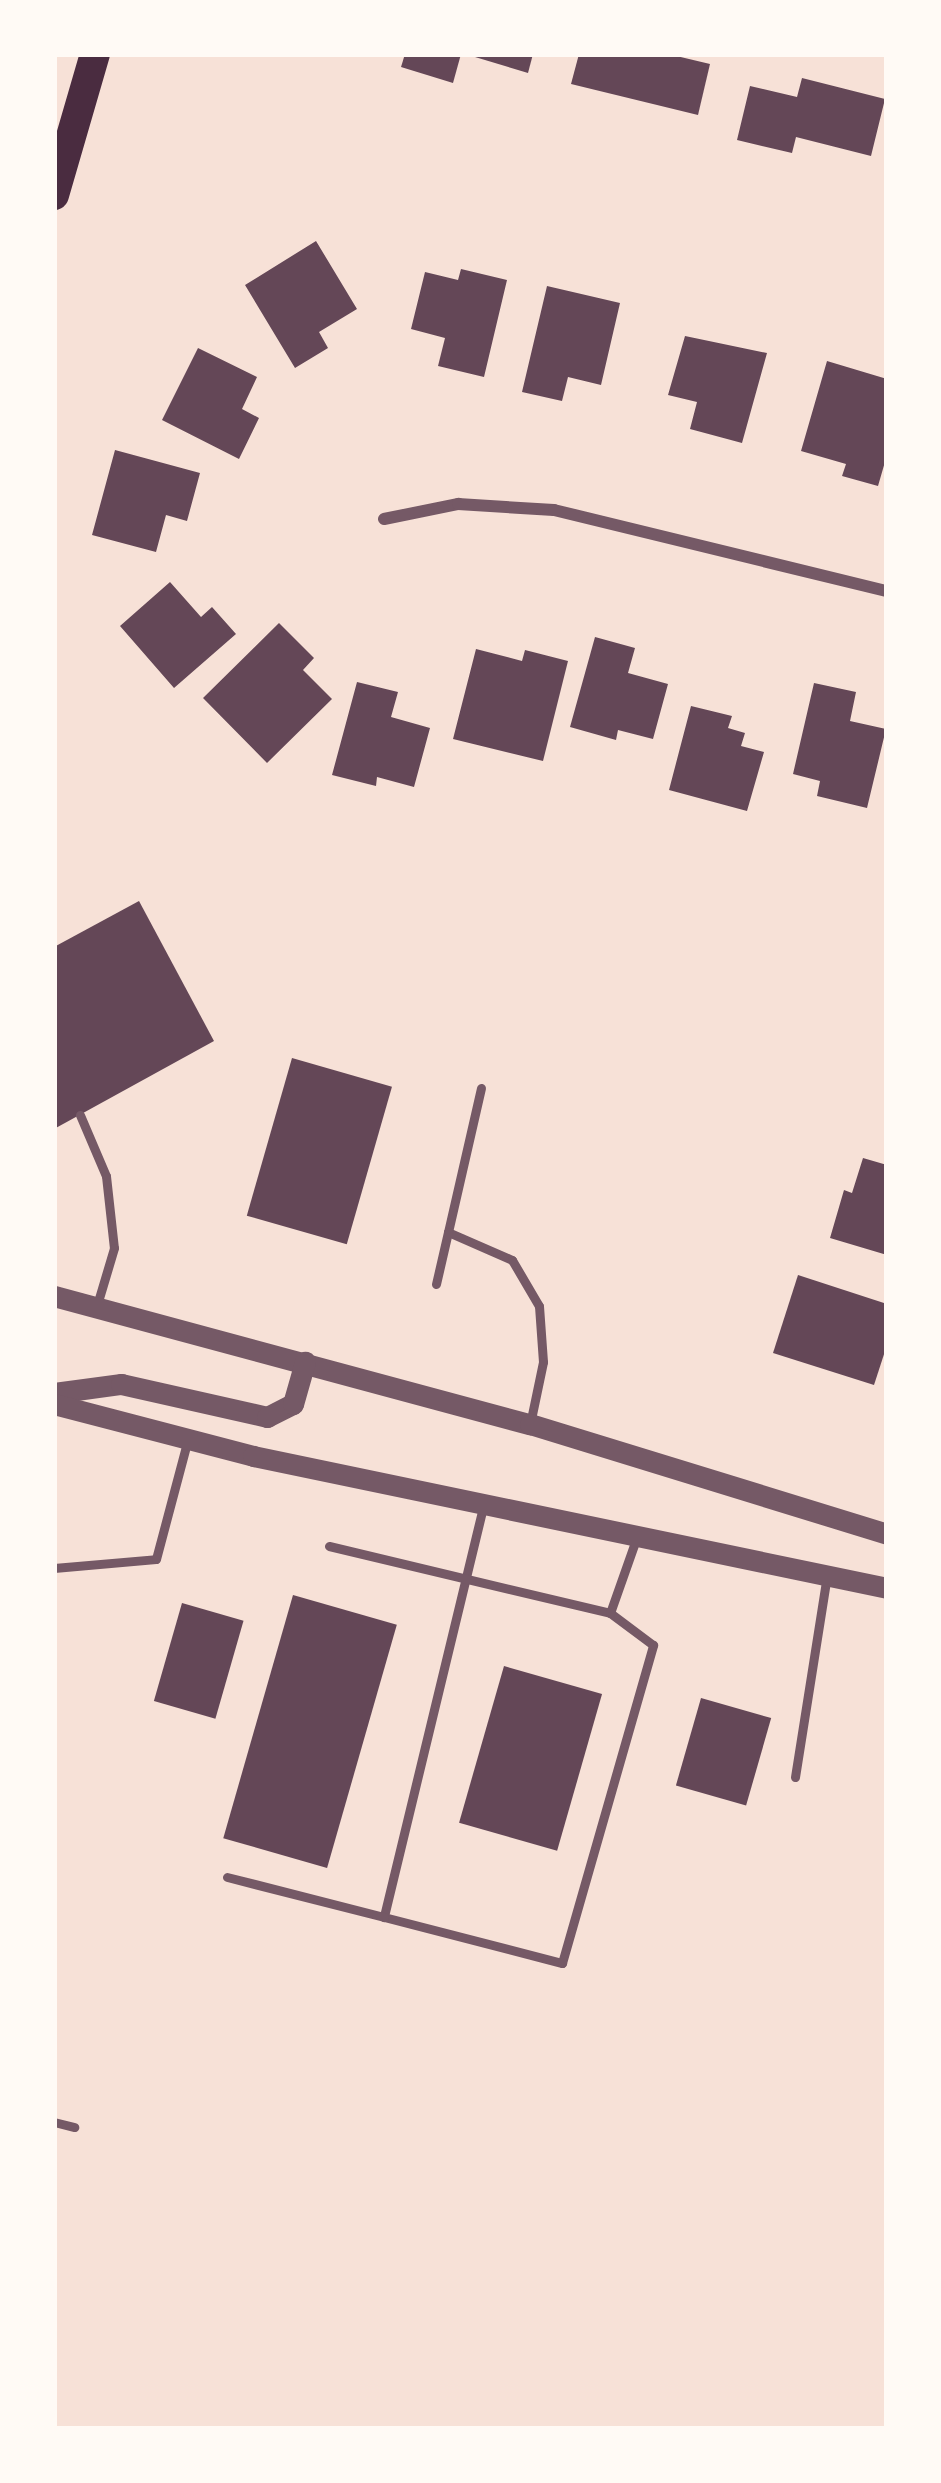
<!DOCTYPE html>
<style>
body{margin:0}
#map{position:relative;width:941px;height:2483px;overflow:hidden;background:#f7e1d7;font-family:Poppins,sans-serif}
div>[style]{position:absolute}
.building>*{inset:0;background:#644757;transform-origin:0 0}
.service>*{height:9px;margin:-4.5px;padding:0 4.5px;transform-origin:4.5px;border-radius:4.5px;background:#755966}
.minor>*{height:12px;margin:-6px;padding:0 6px;transform-origin:6px;border-radius:6px;background:#755966}
.tertiary>*{height:21px;margin:-10.5px;padding:0 10.5px;transform-origin:10.5px;border-radius:10.5px;background:#755966}
.primary>*{height:30px;margin:-15px;padding:0 15px;transform-origin:15px;border-radius:15px;background:#4a2c40}
span{translate:-50% -50%;white-space:nowrap;text-align:center;line-height:1.15;-webkit-text-stroke:12px #fffaf5;paint-order:stroke}
.frame{position:absolute;inset:0;border:57px solid #fffaf5;pointer-events:none}
</style>
<div id="map">
<div class="building">
<i style="clip-path:polygon(405px 54px,461px 54px,453px 83px,401px 67px)"></i>
<i style="clip-path:polygon(465px 54px,533px 54px,528px 73px)"></i>
<i style="clip-path:polygon(579px 54px,668px 54px,710px 64px,698px 115px,571px 84px)"></i>
<i style="clip-path:polygon(802px 78px,885px 99px,871px 156px,796px 137px,792px 153px,737px 140px,750px 86px,797px 97px)"></i>
<i style="clip-path:polygon(316px 241px,357px 309px,319px 332px,328px 348px,295px 368px,245px 285px)"></i>
<i style="clip-path:polygon(461px 269px,507px 280px,484px 377px,438px 366px,445px 338px,411px 329px,425px 272px,458px 280px)"></i>
<i style="clip-path:polygon(547px 286px,620px 303px,601px 385px,568px 377px,562px 401px,522px 392px)"></i>
<i style="clip-path:polygon(685px 336px,767px 353px,742px 443px,690px 429px,697px 402px,668px 395px)"></i>
<i style="clip-path:polygon(198px 348px,257px 377px,242px 409px,259px 418px,239px 459px,162px 420px)"></i>
<i style="clip-path:polygon(827px 361px,887px 379px,887px 455px,878px 486px,842px 476px,846px 464px,801px 451px)"></i>
<i style="clip-path:polygon(115px 450px,200px 473px,187px 521px,166px 515px,156px 552px,92px 535px)"></i>
<i style="clip-path:polygon(170px 582px,201px 617px,212px 607px,236px 634px,174px 688px,120px 626px)"></i>
<i style="clip-path:polygon(279px 623px,314px 658px,303px 670px,332px 699px,267px 763px,203px 698px)"></i>
<i style="clip-path:polygon(595px 637px,635px 648px,628px 673px,668px 684px,653px 739px,618px 730px,616px 740px,570px 727px)"></i>
<i style="clip-path:polygon(476px 649px,522px 661px,525px 650px,568px 661px,543px 761px,453px 739px)"></i>
<i style="clip-path:polygon(357px 682px,398px 692px,391px 717px,430px 728px,414px 787px,377px 777px,376px 786px,332px 775px)"></i>
<i style="clip-path:polygon(814px 683px,856px 692px,850px 721px,886px 729px,867px 808px,817px 796px,820px 781px,793px 774px)"></i>
<i style="clip-path:polygon(691px 706px,732px 716px,728px 728px,745px 733px,741px 746px,764px 752px,747px 811px,669px 790px)"></i>
<i style="clip-path:polygon(139px 901px,214px 1041px,54px 1129px,54px 947px)"></i>
<i style="left:292px;top:1058px;width:104px;height:164px;rotate:16deg"></i>
<i style="clip-path:polygon(863px 1158px,887px 1165px,887px 1255px,830px 1238px,844px 1190px,852px 1193px)"></i>
<i style="clip-path:polygon(798px 1275px,887px 1304px,887px 1345px,874px 1385px,773px 1353px)"></i>
<i style="left:293px;top:1595px;width:108px;height:253px;rotate:16deg"></i>
<i style="left:182px;top:1603px;width:64px;height:102px;rotate:16deg"></i>
<i style="left:504px;top:1666px;width:102px;height:163px;rotate:16deg"></i>
<i style="left:701px;top:1698px;width:73px;height:91px;rotate:16deg"></i>
</div>
<div class="service">
<i style="left:481px;top:1088px;width:148px;rotate:102.9deg"></i>
<i style="left:448px;top:1232px;width:70px;rotate:23.6deg"></i>
<i style="left:512px;top:1260px;width:53px;rotate:59.6deg"></i>
<i style="left:539px;top:1306px;width:56px;rotate:85.9deg"></i>
<i style="left:543px;top:1362px;width:63px;rotate:101.8deg"></i>
<i style="left:80px;top:1115px;width:66px;rotate:66.9deg"></i>
<i style="left:106px;top:1176px;width:72px;rotate:83.7deg"></i>
<i style="left:114px;top:1248px;width:59px;rotate:106.6deg"></i>
<i style="left:436px;top:1284px;width:53px;rotate:-77deg"></i>
<i style="left:483px;top:1507px;width:422px;rotate:103.6deg"></i>
<i style="left:384px;top:1917px;width:184px;rotate:14.5deg"></i>
<i style="left:562px;top:1963px;width:331px;rotate:-74deg"></i>
<i style="left:653px;top:1645px;width:54px;rotate:-143.3deg"></i>
<i style="left:329px;top:1546px;width:289px;rotate:13.4deg"></i>
<i style="left:610px;top:1613px;width:78px;rotate:-70.6deg"></i>
<i style="left:54px;top:1568px;width:102px;rotate:-5deg"></i>
<i style="left:156px;top:1559px;width:124px;rotate:-75.1deg"></i>
<i style="left:795px;top:1777px;width:206px;rotate:-81deg"></i>
<i style="left:227px;top:1877px;width:162px;rotate:14.3deg"></i>
<i style="left:54px;top:2122px;width:21px;rotate:14deg"></i>
</div>
<div class="minor">
<i style="left:384px;top:519px;width:76px;rotate:-11.5deg"></i>
<i style="left:458px;top:504px;width:96px;rotate:3.6deg"></i>
<i style="left:554px;top:510px;width:343px;rotate:13.7deg"></i>
</div>
<div class="tertiary">
<i style="left:54px;top:1296px;width:493px;rotate:15.1deg"></i>
<i style="left:530px;top:1424px;width:374px;rotate:17.1deg"></i>
<i style="left:54px;top:1393px;width:68px;rotate:-7.7deg"></i>
<i style="left:121px;top:1384px;width:150px;rotate:12.7deg"></i>
<i style="left:267px;top:1417px;width:29px;rotate:-27deg"></i>
<i style="left:293px;top:1404px;width:44px;rotate:-74.1deg"></i>
<i style="left:54px;top:1404px;width:206px;rotate:14.6deg"></i>
<i style="left:253px;top:1456px;width:648px;rotate:11.76deg"></i>
</div>
<div class="primary">
<i style="left:54px;top:195px;width:147px;rotate:-73.8deg"></i>
</div>
<div class="frame"></div>
</div>
